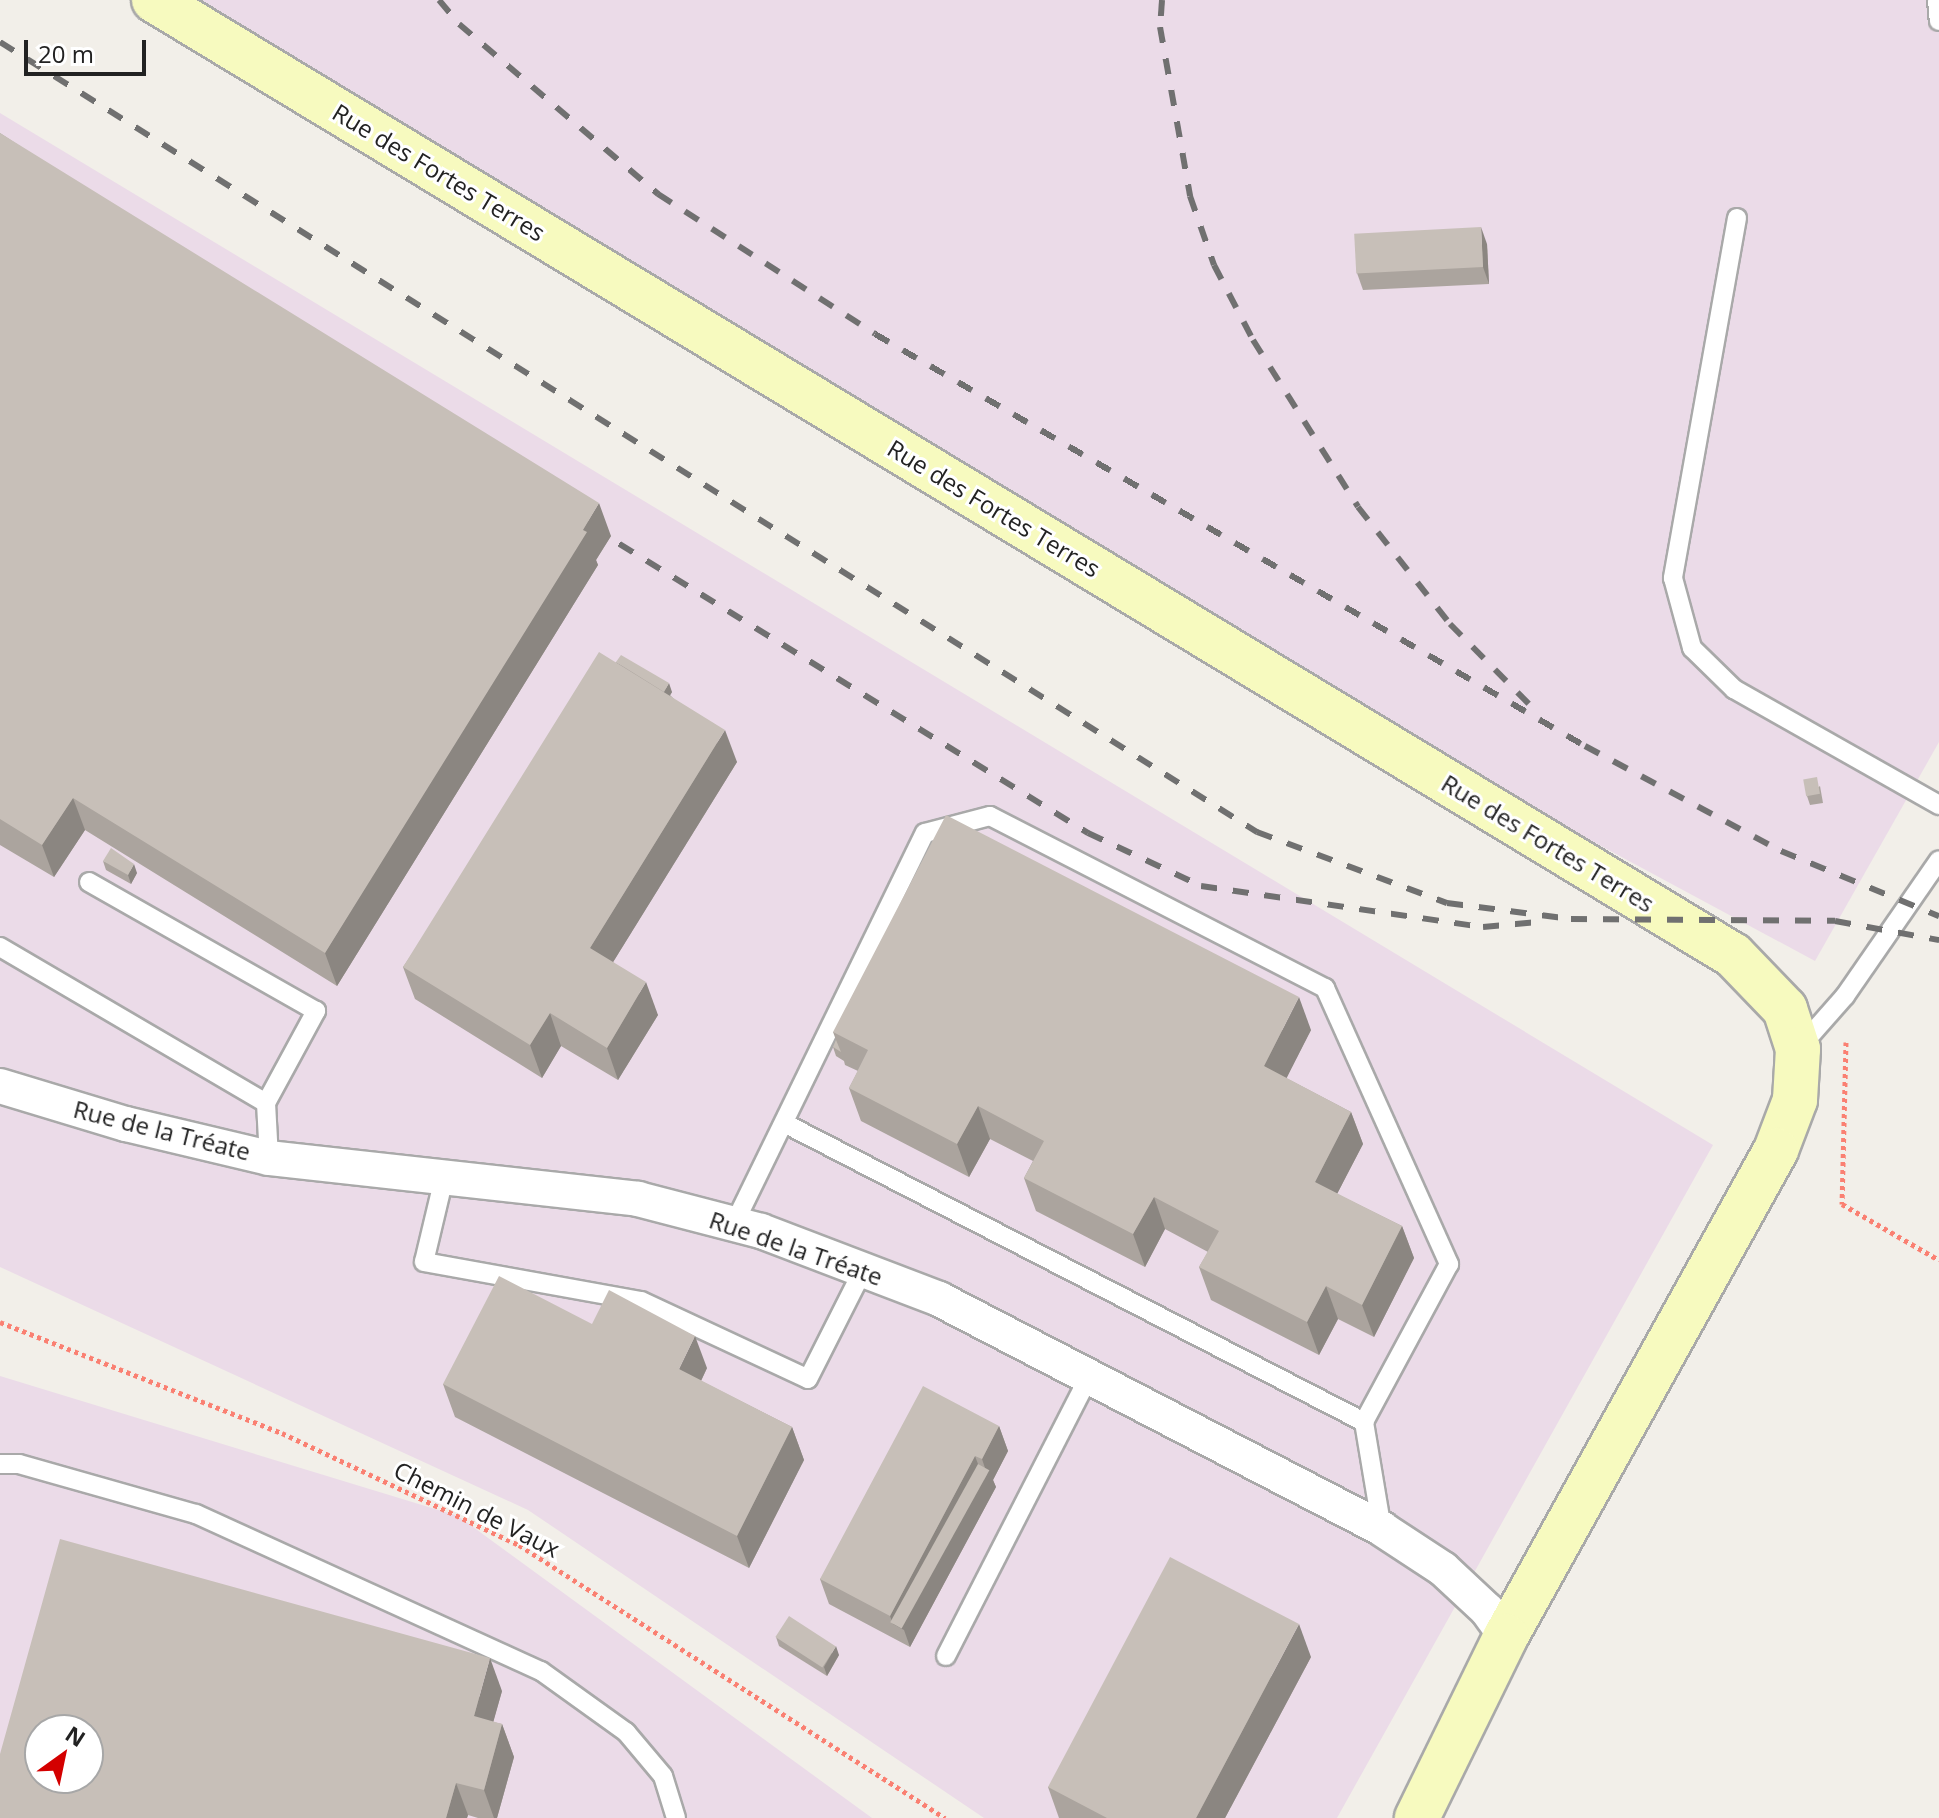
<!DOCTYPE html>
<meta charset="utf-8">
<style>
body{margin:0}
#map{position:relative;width:1939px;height:1818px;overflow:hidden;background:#f2efe9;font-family:"Open Sans",sans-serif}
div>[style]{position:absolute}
.industrial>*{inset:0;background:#ebdbe8}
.path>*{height:5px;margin-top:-2.5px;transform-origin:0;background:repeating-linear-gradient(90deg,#fa8072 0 4px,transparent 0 8px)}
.roads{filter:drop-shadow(2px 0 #a9a9a9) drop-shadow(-2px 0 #a9a9a9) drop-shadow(0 2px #a9a9a9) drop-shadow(0 -2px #a9a9a9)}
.lane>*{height:18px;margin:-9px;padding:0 9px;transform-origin:9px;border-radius:9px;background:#fff}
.street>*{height:34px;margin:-17px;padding:0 17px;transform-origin:17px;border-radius:17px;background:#fff}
.secondary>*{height:44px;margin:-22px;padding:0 22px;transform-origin:22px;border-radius:22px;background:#f7fabf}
.rail>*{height:6px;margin-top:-3px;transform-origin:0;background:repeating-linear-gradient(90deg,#707070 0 16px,transparent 0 32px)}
.wall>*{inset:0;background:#aba49e}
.shaded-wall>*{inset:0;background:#8b8681}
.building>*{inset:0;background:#c7bfb8;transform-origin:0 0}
span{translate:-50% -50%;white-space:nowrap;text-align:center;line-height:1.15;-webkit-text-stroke:6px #fff;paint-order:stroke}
.street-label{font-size:24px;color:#222}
.north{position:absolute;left:24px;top:1714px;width:80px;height:80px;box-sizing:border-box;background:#fff;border:2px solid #a7a7a7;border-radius:50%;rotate:33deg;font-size:22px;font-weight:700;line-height:32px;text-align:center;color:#222}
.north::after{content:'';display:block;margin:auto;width:28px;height:36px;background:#d40000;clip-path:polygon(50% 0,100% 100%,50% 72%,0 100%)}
.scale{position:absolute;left:24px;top:40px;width:122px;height:36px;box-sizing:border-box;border:4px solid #222;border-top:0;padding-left:10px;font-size:24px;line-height:28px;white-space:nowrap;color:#222;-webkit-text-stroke:6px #fff;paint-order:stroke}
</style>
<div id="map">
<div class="industrial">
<i style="clip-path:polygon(179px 0,1939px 0,1939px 742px,1815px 961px,1268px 667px)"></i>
<i style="clip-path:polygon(0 113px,1713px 1145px,1337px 1818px,984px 1818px,528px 1510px,0 1267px)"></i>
<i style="clip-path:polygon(evenodd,0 1376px,458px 1516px,872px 1818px,0 1818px,0 1376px,40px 1730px,88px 1730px,88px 1778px,40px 1778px,40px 1730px)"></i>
</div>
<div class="path">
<i style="left:1846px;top:1042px;width:162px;rotate:91.4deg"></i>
<i style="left:1842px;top:1204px;width:112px;rotate:30deg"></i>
<i style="left:0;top:1322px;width:303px;rotate:21.5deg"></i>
<i style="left:282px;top:1433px;width:262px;rotate:25.3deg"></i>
<i style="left:519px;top:1545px;width:506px;rotate:32.65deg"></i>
</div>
<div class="roads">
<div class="lane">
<i style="left:1937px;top:0;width:21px;rotate:85deg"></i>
<i style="left:1737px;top:218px;width:366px;rotate:100.1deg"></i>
<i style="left:1673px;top:578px;width:73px;rotate:74.8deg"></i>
<i style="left:1692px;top:648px;width:59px;rotate:44.3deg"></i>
<i style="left:1734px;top:689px;width:236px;rotate:29.5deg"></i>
<i style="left:0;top:947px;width:308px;rotate:30.4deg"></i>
<i style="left:266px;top:1103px;width:105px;rotate:-61.5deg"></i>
<i style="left:316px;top:1011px;width:261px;rotate:-150.4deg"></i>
<i style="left:1800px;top:1047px;width:68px;rotate:-48.6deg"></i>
<i style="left:1845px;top:996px;width:165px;rotate:-55.3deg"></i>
<i style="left:266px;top:1103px;width:55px;rotate:86.9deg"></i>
<i style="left:784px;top:1123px;width:653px;rotate:27.27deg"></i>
<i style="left:444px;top:1178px;width:86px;rotate:103.4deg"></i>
<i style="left:424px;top:1262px;width:220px;rotate:10.2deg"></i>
<i style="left:641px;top:1301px;width:184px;rotate:25deg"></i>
<i style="left:808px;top:1379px;width:122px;rotate:-63.2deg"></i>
<i style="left:734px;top:1224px;width:435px;rotate:-64deg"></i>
<i style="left:925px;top:833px;width:67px;rotate:-14.7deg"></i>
<i style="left:990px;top:816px;width:377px;rotate:27.2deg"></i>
<i style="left:1325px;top:988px;width:303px;rotate:65.8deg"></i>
<i style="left:1449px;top:1264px;width:179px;rotate:118.3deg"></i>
<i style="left:1364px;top:1422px;width:109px;rotate:80.5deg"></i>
<i style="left:0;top:1464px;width:19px"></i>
<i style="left:19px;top:1464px;width:184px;rotate:15.8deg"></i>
<i style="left:196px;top:1514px;width:379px;rotate:24.5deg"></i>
<i style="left:541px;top:1671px;width:105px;rotate:35.7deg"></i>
<i style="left:626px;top:1732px;width:57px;rotate:49.9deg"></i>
<i style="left:663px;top:1776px;width:44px;rotate:72.8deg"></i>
<i style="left:946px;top:1656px;width:312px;rotate:-62.9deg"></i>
</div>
<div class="street">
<i style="left:0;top:1086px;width:132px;rotate:16.8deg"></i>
<i style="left:126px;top:1124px;width:147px;rotate:13.4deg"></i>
<i style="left:269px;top:1158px;width:371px;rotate:6.3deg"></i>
<i style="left:638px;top:1199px;width:127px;rotate:14.6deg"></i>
<i style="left:761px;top:1231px;width:191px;rotate:20.9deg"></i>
<i style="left:939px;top:1299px;width:499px;rotate:27.4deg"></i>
<i style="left:1382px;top:1529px;width:73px;rotate:33.3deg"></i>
<i style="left:1443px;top:1569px;width:60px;rotate:43deg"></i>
<i style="left:1487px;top:1610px;width:32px;rotate:54deg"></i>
</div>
<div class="secondary">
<i style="left:154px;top:0;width:1845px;rotate:31.17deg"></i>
<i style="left:1733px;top:955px;width:75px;rotate:46.1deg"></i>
<i style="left:1785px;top:1009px;width:42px;rotate:72deg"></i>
<i style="left:1798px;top:1049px;width:51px;rotate:93.4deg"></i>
<i style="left:1795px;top:1100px;width:53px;rotate:110.8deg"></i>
<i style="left:1776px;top:1150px;width:556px;rotate:119.05deg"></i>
<i style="left:1506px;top:1636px;width:203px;rotate:116.1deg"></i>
</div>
</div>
<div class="rail">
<i style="left:439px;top:0;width:31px;rotate:50deg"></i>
<i style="left:459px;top:24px;width:262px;rotate:40.5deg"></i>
<i style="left:658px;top:194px;width:258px;rotate:32.8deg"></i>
<i style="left:875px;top:334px;width:821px;rotate:30.13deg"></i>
<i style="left:1585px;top:746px;width:222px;rotate:28.2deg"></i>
<i style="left:1781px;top:851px;width:171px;rotate:22.4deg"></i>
<i style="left:1162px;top:0;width:27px;rotate:94deg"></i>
<i style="left:1160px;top:27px;width:172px;rotate:79.9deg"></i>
<i style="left:1190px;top:196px;width:73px;rotate:70.8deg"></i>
<i style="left:1214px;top:265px;width:85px;rotate:62.5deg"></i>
<i style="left:1253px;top:340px;width:197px;rotate:57.8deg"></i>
<i style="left:1358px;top:507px;width:149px;rotate:51.8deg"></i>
<i style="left:1450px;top:624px;width:114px;rotate:45.4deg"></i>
<i style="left:0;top:42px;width:1485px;rotate:32.15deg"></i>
<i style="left:1257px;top:832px;width:203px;rotate:20.5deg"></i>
<i style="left:1447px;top:903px;width:125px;rotate:7.4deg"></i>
<i style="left:1571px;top:919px;width:264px;rotate:0.4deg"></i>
<i style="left:1835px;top:921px;width:106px;rotate:10.4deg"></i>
<i style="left:592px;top:527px;width:583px;rotate:31.67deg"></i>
<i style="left:1088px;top:833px;width:125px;rotate:25.1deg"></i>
<i style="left:1201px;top:886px;width:285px;rotate:8.3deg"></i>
<i style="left:1483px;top:927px;width:55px;rotate:-5.2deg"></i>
</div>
<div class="wall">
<i style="clip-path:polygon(0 133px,611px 536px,596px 560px,598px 565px,337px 986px,85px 830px,54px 877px,0 845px)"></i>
<i style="clip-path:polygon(1487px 244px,1489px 284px,1363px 290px,1357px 273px)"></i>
<i style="clip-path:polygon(616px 662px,672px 692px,670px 695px,737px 762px,613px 962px,658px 1015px,618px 1080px,561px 1046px,542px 1078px,415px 999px,403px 967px)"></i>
<i style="clip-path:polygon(1820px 786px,1823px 803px,1810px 805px,1807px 796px)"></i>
<i style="clip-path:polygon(103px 861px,137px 873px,131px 884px,106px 870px)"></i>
<i style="clip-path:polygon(1311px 1030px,1286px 1078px,1351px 1112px,1363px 1144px,1337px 1194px,1402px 1226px,1414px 1258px,1374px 1337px,1338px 1319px,1319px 1355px,1211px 1300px,1199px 1267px,1208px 1252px,1165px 1229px,1145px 1267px,1036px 1211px,1024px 1178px,1033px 1161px,990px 1139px,969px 1177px,861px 1121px,849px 1088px,858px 1071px,845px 1065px,844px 1061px,836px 1056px,833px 1047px,836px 1040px,833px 1032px)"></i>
<i style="clip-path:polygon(707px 1368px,701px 1381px,792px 1427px,804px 1460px,749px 1568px,455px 1417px,443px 1384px)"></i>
<i style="clip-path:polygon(999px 1426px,1008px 1451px,993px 1480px,996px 1487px,910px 1647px,829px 1604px,820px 1579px)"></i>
<i style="clip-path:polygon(776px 1637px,839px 1655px,827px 1676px,779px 1646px)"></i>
<i style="clip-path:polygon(1311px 1657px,1225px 1818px,1059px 1818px,1048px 1787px)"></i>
<i style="clip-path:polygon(502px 1691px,493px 1722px,502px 1724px,514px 1757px,497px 1818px,478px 1818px,468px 1815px,467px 1818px,0 1818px)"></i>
</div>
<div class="shaded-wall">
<i style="clip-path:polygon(1481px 227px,1487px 244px,1489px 284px,1483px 267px)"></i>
<i style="clip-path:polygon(599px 503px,611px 536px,596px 560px,598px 565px,337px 986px,325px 953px)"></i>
<i style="clip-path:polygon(669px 683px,672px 692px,659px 714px,656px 705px)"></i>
<i style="clip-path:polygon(725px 730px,737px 762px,602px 980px,590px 948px)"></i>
<i style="clip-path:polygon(73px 798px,85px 830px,54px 877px,42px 845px)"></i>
<i style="clip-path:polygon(134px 864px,137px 873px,131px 884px,128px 875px)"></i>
<i style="clip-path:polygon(646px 982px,658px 1015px,618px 1080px,607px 1048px)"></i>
<i style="clip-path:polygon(1299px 997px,1311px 1030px,1276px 1099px,1264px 1066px)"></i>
<i style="clip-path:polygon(550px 1013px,561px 1046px,542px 1078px,530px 1045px)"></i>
<i style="clip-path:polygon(978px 1106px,990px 1139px,969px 1177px,957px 1144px)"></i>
<i style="clip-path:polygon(1351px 1112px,1363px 1144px,1326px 1215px,1315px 1182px)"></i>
<i style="clip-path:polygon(1154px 1197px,1165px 1229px,1145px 1267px,1133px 1234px)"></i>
<i style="clip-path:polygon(1402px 1226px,1414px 1258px,1374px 1337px,1362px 1305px)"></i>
<i style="clip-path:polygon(1326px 1286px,1338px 1319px,1319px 1355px,1307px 1322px)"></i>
<i style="clip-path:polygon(695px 1336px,707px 1368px,691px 1402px,679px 1369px)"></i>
<i style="clip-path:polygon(999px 1426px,1008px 1451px,993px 1480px,996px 1487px,910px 1647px,904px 1630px,893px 1624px,890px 1616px,975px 1456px,984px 1480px,987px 1474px,982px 1459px)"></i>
<i style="clip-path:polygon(792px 1427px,804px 1460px,749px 1568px,737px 1536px)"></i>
<i style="clip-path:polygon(1299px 1624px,1311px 1657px,1225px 1818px,1196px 1818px)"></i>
<i style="clip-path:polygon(836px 1646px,839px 1655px,827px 1676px,824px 1667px)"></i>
<i style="clip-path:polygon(490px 1658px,502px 1691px,486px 1748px,474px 1716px)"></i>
<i style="clip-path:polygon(502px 1724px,514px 1757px,497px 1818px,494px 1818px,484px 1790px)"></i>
<i style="clip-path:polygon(456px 1783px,468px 1815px,467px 1818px,446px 1818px)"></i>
</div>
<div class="building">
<i style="clip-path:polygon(0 133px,599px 503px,583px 530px,587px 532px,325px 953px,73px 798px,42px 845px,0 819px)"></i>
<i style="left:1481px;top:227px;width:40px;height:127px;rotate:87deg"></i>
<i style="clip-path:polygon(599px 652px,725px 730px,590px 948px,646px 982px,607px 1048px,550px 1013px,530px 1045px,403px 967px)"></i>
<i style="clip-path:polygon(621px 655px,669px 683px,664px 692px,616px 662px)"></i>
<i style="left:1817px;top:777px;width:17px;height:14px;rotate:80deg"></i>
<i style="clip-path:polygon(946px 815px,1299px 997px,1264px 1066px,1351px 1112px,1315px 1182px,1402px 1226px,1362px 1305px,1326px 1286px,1307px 1322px,1199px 1267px,1219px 1231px,1154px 1197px,1133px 1234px,1024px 1178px,1044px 1141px,978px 1106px,957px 1144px,849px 1088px,868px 1050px,833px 1032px)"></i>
<i style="clip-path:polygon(111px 848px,134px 864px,128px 875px,103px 861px)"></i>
<i style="clip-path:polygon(836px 1040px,841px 1052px,833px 1047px)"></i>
<i style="clip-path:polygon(499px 1276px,592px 1324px,609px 1290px,695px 1336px,679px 1369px,792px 1427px,737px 1536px,443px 1384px)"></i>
<i style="clip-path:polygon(923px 1386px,999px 1426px,982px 1459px,975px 1456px,890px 1616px,820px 1579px)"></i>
<i style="left:978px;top:1464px;width:13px;height:181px;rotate:29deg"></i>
<i style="clip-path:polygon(evenodd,60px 1539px,490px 1658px,474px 1716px,502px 1724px,484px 1790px,456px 1783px,446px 1818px,0 1818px,0 1754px,60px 1539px,40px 1730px,88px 1730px,88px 1778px,40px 1778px,40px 1730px)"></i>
<i style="clip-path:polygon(1170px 1557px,1299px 1624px,1196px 1818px,1107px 1818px,1048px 1787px)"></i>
<i style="left:789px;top:1616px;width:56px;height:25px;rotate:33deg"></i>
</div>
<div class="street-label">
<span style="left:439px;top:172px;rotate:31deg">Rue des Fortes Terres</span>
<span style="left:994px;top:508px;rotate:31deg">Rue des Fortes Terres</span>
<span style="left:1548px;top:843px;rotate:31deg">Rue des Fortes Terres</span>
<span style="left:162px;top:1130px;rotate:14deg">Rue de la Tréate</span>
<span style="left:796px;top:1248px;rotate:19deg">Rue de la Tréate</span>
<span style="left:477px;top:1509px;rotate:27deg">Chemin de Vaux</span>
</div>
<div class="north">N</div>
<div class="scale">20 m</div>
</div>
